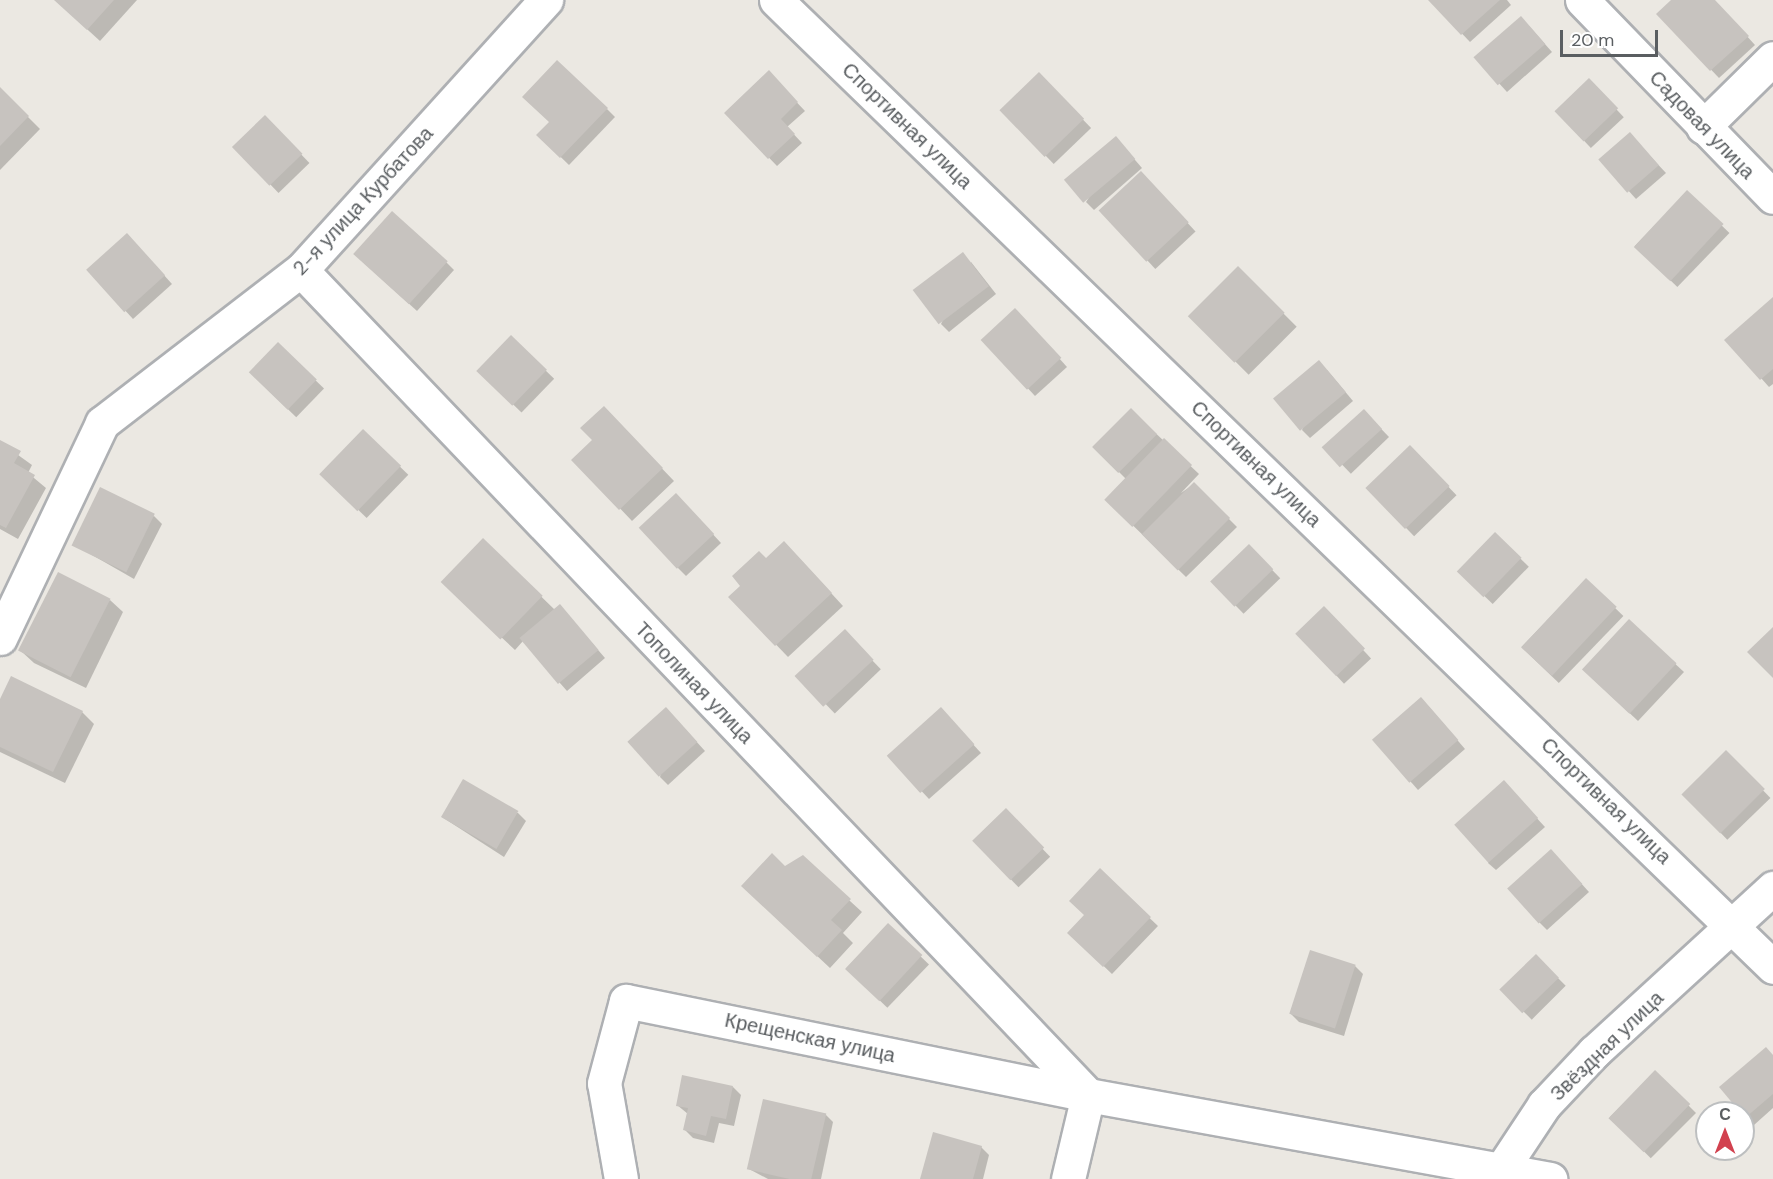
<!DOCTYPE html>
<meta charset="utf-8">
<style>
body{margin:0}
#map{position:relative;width:1773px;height:1179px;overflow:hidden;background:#ebe8e2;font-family:"DM Sans",sans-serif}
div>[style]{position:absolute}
.shadow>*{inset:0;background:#0003;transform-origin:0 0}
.building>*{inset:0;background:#c7c3bf;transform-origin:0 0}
.roads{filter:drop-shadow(2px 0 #aeb0b3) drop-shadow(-2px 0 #aeb0b3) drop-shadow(0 2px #aeb0b3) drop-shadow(0 -2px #aeb0b3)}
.minor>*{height:33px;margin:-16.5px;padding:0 16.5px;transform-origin:16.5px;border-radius:16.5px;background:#fff}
span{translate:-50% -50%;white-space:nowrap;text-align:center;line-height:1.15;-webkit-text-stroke:4.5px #fff;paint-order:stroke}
.street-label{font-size:20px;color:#5a5e61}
.north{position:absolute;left:1695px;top:1101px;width:60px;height:60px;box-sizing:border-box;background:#fff;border:2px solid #bdbfc0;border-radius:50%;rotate:0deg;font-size:16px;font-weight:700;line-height:24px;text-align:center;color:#5a5e61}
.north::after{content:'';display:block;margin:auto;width:21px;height:27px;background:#d2414f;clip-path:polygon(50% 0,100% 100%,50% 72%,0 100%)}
.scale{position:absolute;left:1560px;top:30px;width:98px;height:27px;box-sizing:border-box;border:3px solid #5a5e61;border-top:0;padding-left:8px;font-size:18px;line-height:21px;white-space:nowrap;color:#5a5e61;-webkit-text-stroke:4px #fff;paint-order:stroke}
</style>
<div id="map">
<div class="shadow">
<i style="clip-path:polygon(55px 0,137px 0,100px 41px)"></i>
<i style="clip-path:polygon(1430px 0,1507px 0,1511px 5px,1470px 42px)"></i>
<i style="clip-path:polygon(1673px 0,1714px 0,1755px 45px,1719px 78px,1658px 14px)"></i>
<i style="clip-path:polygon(1529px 26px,1552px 52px,1507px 92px,1476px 58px)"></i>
<i style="clip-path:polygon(768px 72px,805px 111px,787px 127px,802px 143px,777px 166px,726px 113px)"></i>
<i style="left:1039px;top:74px;width:75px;height:52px;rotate:46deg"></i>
<i style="left:1589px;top:80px;width:51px;height:45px;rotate:47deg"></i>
<i style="clip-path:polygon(0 89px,40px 129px,0 170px)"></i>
<i style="clip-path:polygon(607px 109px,615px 117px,569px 165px,538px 135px)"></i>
<i style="left:265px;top:117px;width:64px;height:43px;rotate:46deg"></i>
<i style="clip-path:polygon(1637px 142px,1666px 173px,1636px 199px,1600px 159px)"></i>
<i style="clip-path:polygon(1123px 146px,1142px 168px,1094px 210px,1086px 202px)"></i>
<i style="left:1141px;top:173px;width:80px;height:55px;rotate:47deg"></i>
<i style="left:1687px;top:192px;width:59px;height:75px;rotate:44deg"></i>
<i style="clip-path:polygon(135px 243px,172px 284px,133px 319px,88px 270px)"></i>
<i style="clip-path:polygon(363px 262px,446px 262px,454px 270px,417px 311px)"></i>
<i style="clip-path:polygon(971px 262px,996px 294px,949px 332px,941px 324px)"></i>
<i style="left:1238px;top:268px;width:83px;height:68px;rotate:45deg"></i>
<i style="clip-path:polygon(1773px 299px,1773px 384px,1769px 387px,1727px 340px)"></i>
<i style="clip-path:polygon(1023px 318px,1067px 367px,1035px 396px,983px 340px)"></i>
<i style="left:511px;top:337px;width:60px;height:47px;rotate:44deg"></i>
<i style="left:278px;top:344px;width:64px;height:40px;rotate:44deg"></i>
<i style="clip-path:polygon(1327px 370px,1353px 401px,1310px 438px,1302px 430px)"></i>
<i style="clip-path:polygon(604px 408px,674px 481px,632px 521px,574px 460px,595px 440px)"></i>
<i style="clip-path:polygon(1131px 410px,1199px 474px,1181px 493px,1194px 484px,1237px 527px,1186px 577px,1116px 509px,1127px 480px,1094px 447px)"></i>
<i style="left:1364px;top:411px;width:36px;height:53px;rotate:46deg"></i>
<i style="left:363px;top:431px;width:63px;height:60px;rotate:44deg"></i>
<i style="clip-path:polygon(0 442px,32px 465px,28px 473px,46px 488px,18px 539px,0 529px)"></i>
<i style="left:1410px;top:447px;width:67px;height:59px;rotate:46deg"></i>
<i style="clip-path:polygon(684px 503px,721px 543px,686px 576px,678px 568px)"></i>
<i style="clip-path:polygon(154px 516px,162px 524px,134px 579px,73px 544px)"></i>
<i style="left:1495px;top:534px;width:47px;height:52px;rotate:44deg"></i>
<i style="clip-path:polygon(483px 540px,555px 610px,567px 614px,605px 658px,567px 691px,523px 641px,515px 650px,455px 594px)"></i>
<i style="left:1249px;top:546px;width:45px;height:51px;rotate:46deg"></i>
<i style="clip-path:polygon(796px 555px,843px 606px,788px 657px,730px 597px,766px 560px)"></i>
<i style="left:1586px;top:580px;width:52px;height:93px;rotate:44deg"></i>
<i style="clip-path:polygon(110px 600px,123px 612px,86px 688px,34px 663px,21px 651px)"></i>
<i style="left:1324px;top:608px;width:69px;height:37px;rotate:47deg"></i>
<i style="clip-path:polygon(1629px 621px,1684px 672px,1638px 721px,1592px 678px)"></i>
<i style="left:844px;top:631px;width:53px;height:64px;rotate:46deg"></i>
<i style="clip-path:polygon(0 702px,82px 712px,94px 724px,65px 783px,0 752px)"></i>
<i style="clip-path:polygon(1429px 707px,1465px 749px,1418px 790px,1374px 740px)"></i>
<i style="clip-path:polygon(674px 717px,705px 751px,668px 785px,660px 777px)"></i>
<i style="clip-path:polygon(948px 717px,981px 753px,929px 799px,888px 755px)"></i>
<i style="left:1726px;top:752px;width:64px;height:60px;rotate:46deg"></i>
<i style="clip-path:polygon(1511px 790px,1545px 827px,1496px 870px,1488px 863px)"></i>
<i style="left:1005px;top:810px;width:65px;height:44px;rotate:46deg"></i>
<i style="clip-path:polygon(518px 813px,526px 821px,504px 857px,442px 817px)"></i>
<i style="clip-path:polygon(802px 857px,862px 912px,843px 933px,853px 943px,830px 968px,755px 898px)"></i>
<i style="clip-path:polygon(1559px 859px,1589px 892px,1547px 930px,1539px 922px)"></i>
<i style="clip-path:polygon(1100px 871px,1158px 926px,1112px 974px,1069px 933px,1086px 915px)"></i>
<i style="left:888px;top:925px;width:57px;height:60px;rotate:44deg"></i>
<i style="left:1536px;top:956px;width:42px;height:48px;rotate:45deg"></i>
<i style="clip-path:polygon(1355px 966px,1363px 974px,1344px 1036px,1299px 1022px,1291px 1014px)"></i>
<i style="clip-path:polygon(1773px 1056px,1773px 1108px,1754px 1125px,1746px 1117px)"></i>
<i style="left:1655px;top:1072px;width:58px;height:64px;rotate:45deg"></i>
<i style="clip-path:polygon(733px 1087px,741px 1095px,734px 1126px,719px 1123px,714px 1143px,693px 1138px,685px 1130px,688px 1114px,677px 1105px)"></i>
<i style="clip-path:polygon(825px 1114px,833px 1122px,821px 1179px,768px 1179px,749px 1169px)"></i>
<i style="clip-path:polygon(981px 1147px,989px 1155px,983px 1179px,922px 1179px)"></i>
</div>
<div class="building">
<i style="clip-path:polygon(54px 0,114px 0,87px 30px)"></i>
<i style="clip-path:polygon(1428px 0,1500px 0,1461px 35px)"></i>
<i style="clip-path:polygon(1671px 0,1715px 0,1749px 36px,1710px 71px,1656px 14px)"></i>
<i style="left:1521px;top:16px;width:37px;height:63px;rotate:49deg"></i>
<i style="clip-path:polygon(557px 60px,608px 108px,560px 158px,536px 135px,549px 122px,522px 97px)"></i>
<i style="clip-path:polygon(769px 70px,798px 102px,781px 119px,795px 134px,768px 159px,724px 113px)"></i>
<i style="left:1039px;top:72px;width:65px;height:55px;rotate:46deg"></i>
<i style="left:1589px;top:78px;width:42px;height:48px;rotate:46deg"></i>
<i style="clip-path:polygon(0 87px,29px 116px,0 146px)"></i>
<i style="left:265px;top:115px;width:54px;height:46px;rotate:46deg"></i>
<i style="left:1630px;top:132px;width:44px;height:42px;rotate:49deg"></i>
<i style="left:1116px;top:136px;width:30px;height:68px;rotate:50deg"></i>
<i style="left:1141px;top:171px;width:70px;height:58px;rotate:47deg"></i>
<i style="left:1687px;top:190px;width:50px;height:78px;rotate:43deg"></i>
<i style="left:392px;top:211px;width:75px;height:58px;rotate:42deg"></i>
<i style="left:127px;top:233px;width:57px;height:55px;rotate:48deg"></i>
<i style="left:963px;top:252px;width:43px;height:63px;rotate:53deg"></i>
<i style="left:1238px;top:266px;width:66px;height:71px;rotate:45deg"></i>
<i style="clip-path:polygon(1773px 297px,1773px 369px,1760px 380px,1724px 340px)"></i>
<i style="left:1015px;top:308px;width:68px;height:47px;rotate:47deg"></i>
<i style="left:511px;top:335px;width:50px;height:50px;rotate:44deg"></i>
<i style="left:278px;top:342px;width:54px;height:42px;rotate:44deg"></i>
<i style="left:1319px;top:360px;width:42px;height:60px;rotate:50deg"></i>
<i style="clip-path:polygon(604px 406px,663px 468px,619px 510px,571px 460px,592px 440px,580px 428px)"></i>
<i style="left:1131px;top:408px;width:37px;height:55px;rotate:45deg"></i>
<i style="left:1364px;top:409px;width:27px;height:57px;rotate:48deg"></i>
<i style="left:363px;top:429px;width:53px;height:63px;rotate:44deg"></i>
<i style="left:1164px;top:438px;width:39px;height:86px;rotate:44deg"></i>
<i style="clip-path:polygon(0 440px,21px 451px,14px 463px,35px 475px,6px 528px,0 525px)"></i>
<i style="left:1410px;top:445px;width:57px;height:62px;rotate:46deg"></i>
<i style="left:1194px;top:482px;width:51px;height:74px;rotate:45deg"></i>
<i style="left:100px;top:487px;width:61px;height:65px;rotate:26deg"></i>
<i style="left:676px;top:493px;width:56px;height:51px;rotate:47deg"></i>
<i style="left:1495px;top:532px;width:37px;height:55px;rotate:44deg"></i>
<i style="left:483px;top:538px;width:83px;height:61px;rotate:44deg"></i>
<i style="clip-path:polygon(784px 541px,832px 593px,775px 646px,728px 597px,740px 586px,732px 576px,759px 551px,766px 558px)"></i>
<i style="left:1249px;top:544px;width:35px;height:54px;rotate:46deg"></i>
<i style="left:58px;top:572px;width:59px;height:88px;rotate:27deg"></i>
<i style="left:1586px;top:578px;width:42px;height:95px;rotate:43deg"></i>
<i style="left:560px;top:604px;width:60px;height:53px;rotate:50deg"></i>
<i style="left:1324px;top:606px;width:59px;height:40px;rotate:46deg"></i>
<i style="left:1629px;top:619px;width:65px;height:69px;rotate:43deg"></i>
<i style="clip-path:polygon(1773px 627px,1773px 678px,1747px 652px)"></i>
<i style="left:845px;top:629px;width:42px;height:69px;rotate:47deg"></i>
<i style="clip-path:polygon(11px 676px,83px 711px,53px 772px,0 747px,0 699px)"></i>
<i style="left:1421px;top:697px;width:57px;height:65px;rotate:49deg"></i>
<i style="left:666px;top:707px;width:47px;height:52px;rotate:48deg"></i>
<i style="left:941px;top:707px;width:50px;height:73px;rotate:48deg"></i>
<i style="left:1726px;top:750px;width:55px;height:63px;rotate:45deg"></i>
<i style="left:463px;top:779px;width:64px;height:44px;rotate:30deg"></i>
<i style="left:1504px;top:780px;width:51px;height:67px;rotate:48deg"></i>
<i style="left:1006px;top:808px;width:55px;height:47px;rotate:46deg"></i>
<i style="left:1551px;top:849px;width:47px;height:59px;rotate:48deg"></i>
<i style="clip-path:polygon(772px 853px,785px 866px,803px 855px,851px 899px,831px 920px,842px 930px,817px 957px,741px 886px)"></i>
<i style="clip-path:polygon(1100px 868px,1151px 917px,1103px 967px,1067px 933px,1084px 915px,1069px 901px)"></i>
<i style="left:888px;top:923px;width:47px;height:63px;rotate:43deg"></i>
<i style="left:1310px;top:950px;width:48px;height:67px;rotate:18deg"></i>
<i style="left:1536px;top:954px;width:33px;height:51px;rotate:46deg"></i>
<i style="clip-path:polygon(1766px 1047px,1773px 1055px,1773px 1094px,1745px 1118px,1719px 1087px)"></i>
<i style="left:1655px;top:1070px;width:49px;height:67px;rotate:44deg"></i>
<i style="clip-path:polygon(682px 1075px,733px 1086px,726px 1119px,711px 1116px,706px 1136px,683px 1130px,688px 1108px,676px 1106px)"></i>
<i style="left:763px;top:1099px;width:65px;height:72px;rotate:13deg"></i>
<i style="clip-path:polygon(933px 1132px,982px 1146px,973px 1179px,920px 1179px)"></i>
</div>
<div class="roads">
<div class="minor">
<i style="left:776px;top:0;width:1389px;rotate:44.12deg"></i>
<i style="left:1582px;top:0;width:274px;rotate:45.9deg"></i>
<i style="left:1703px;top:127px;width:98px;rotate:-44.6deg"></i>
<i style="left:301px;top:270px;width:1140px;rotate:46.35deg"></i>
<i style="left:1088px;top:1095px;width:470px;rotate:10.3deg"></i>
<i style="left:0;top:638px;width:238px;rotate:-64.6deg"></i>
<i style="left:102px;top:423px;width:251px;rotate:-37.6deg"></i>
<i style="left:301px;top:270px;width:365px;rotate:-47.8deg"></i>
<i style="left:621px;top:1179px;width:97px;rotate:-100deg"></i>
<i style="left:604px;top:1083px;width:85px;rotate:-75deg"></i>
<i style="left:626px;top:1001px;width:471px;rotate:11.5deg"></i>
<i style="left:1088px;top:1095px;width:86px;rotate:103.4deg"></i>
<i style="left:1495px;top:1179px;width:89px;rotate:-56.5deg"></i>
<i style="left:1544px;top:1105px;width:73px;rotate:-46.7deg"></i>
<i style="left:1594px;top:1052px;width:243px;rotate:-42.5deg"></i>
</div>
</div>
<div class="street-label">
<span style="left:1702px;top:125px;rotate:46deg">Садовая улица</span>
<span style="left:907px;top:126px;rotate:44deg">Спортивная улица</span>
<span style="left:363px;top:201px;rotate:-47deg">2-я улица Курбатова</span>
<span style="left:1256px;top:464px;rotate:44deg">Спортивная улица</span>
<span style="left:694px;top:683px;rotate:46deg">Тополиная улица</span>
<span style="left:1606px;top:801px;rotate:44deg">Спортивная улица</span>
<span style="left:810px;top:1038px;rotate:12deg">Крещенская улица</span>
<span style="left:1607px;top:1046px;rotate:-44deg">Звёздная улица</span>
</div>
<div class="north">С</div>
<div class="scale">20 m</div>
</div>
